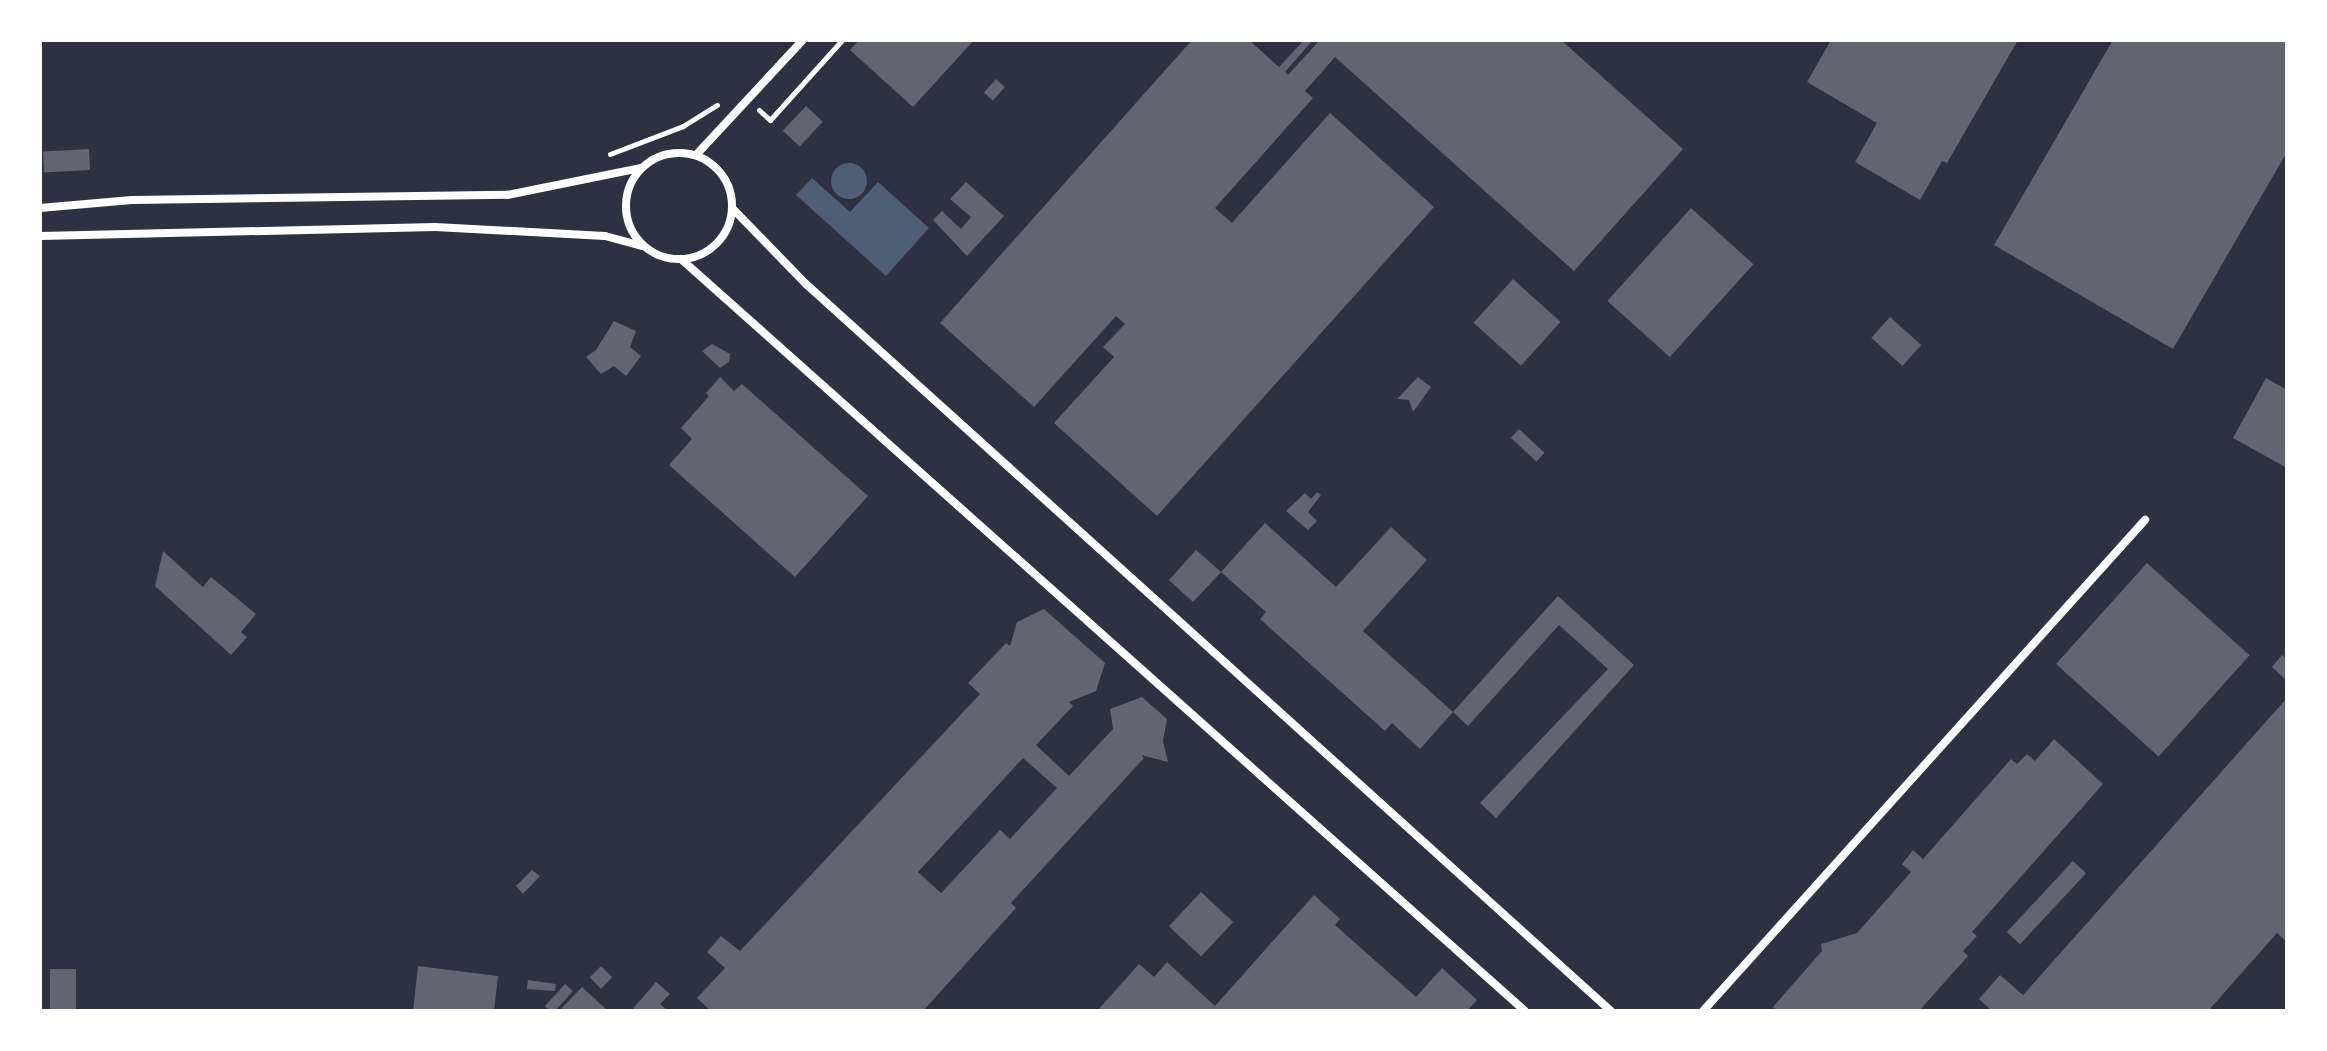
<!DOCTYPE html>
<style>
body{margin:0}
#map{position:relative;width:2327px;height:1051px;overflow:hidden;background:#2d3142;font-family:"Archivo Narrow",sans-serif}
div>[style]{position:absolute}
.water>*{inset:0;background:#4f5d75}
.round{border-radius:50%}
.building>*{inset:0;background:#626471;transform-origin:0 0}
.path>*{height:5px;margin:-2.5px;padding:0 2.5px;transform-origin:2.5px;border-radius:2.5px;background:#fff}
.minor>*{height:8px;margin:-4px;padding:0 4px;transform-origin:4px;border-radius:4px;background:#fff}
.minor>.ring{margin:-4px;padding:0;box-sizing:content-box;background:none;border:8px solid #fff;border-radius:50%}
span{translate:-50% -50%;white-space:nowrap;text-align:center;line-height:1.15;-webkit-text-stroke:6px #fff;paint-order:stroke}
.frame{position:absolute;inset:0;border:42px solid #fff;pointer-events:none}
</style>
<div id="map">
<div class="water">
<i class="round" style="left:831px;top:163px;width:36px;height:36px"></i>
<i style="clip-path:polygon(812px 178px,850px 212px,878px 182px,929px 228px,886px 276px,796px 195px)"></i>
</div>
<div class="building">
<i style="clip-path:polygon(859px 40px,974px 40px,913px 107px,850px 50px)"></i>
<i style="clip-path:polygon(1192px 40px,1249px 40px,1279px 67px,1304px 40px,1313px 40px,1285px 72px,1288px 75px,1318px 42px,1316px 40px,1561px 40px,1683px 149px,1574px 271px,1335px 57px,1305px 91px,1313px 98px,1215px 208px,1232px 223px,1330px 113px,1434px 207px,1157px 516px,1054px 423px,1114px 357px,1103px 347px,1125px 324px,1116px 316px,1034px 407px,940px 323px)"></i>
<i style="clip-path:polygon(1831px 40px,2018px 40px,1947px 163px,1942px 161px,1920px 200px,1855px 162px,1877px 123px,1807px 82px)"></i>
<i style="clip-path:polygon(2113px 40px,2287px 40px,2287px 152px,2173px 349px,1994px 245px)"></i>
<i style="left:996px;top:79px;width:12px;height:18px;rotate:42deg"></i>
<i style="left:806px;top:106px;width:23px;height:34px;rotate:43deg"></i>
<i style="left:89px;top:149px;width:21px;height:46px;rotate:87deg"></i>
<i style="clip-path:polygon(966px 182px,1004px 216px,967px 256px,933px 220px,942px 211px,961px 229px,971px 217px,950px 199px)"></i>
<i style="left:1691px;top:208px;width:84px;height:125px;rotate:42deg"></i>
<i style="left:1513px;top:279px;width:64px;height:59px;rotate:42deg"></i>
<i style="left:1890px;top:317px;width:42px;height:28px;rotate:42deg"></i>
<i style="clip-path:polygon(614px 321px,636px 331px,630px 347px,641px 356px,626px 376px,614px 366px,601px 374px,586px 357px,596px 350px)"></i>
<i style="clip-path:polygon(712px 344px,730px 354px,729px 362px,720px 368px,702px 351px)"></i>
<i style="clip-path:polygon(720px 377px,734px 391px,742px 384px,868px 496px,795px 577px,669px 465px,692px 439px,681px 428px,709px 396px,706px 393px)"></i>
<i style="clip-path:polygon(1418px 377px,1431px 387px,1413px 412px,1409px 400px,1397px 399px)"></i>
<i style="clip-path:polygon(2266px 378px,2287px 390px,2287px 468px,2233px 438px)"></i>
<i style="left:1519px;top:429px;width:35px;height:12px;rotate:43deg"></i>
<i style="clip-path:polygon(1317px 492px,1321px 495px,1308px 512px,1317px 521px,1308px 530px,1286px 511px,1305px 493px,1311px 499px)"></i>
<i style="clip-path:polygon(1265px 523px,1336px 587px,1391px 527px,1427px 560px,1363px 631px,1453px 712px,1558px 596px,1634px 665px,1496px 818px,1480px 803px,1608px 669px,1559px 625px,1468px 726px,1453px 712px,1420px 749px,1392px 723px,1385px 731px,1260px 619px,1266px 612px,1221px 572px,1193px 602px,1169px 580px,1196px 550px,1221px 572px)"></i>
<i style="clip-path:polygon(163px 551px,203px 587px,211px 577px,256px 614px,241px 632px,247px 637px,231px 655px,155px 586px)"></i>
<i style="left:2147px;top:563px;width:138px;height:136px;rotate:42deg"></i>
<i style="clip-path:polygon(evenodd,1044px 609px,1105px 663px,1096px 691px,1069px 702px,1073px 706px,1036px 745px,1069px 776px,1113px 729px,1110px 709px,1142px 697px,1167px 719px,1163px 741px,1168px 762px,1141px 755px,1144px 758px,1011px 903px,1016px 908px,923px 1011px,711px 1011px,697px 998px,725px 968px,707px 952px,721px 936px,740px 951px,980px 694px,968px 683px,1006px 643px,1010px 646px,1017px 622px,1044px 609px,1023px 758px,1057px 788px,1010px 839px,1000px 830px,941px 893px,918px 872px,1023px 758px)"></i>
<i style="clip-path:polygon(2282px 655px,2287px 659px,2287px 681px,2272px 667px)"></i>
<i style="clip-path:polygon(2287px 698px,2287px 942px,2277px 933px,2208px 1011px,1992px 1011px,1979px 999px,2000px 975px,2023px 995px)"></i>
<i style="clip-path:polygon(2054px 739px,2103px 784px,1972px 932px,1977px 936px,1963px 951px,1968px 956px,1919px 1011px,1777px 1011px,1773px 1007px,1822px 951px,1821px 944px,1857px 933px,1911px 872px,1902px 864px,1913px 850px,1923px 859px,2011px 759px,2017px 764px,2027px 754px,2035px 761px)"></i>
<i style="left:2073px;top:861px;width:18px;height:97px;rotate:43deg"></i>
<i style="clip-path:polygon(532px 870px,540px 876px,523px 894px,516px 886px)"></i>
<i style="left:1201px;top:892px;width:44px;height:47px;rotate:43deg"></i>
<i style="clip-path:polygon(1314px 895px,1340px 919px,1335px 925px,1416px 997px,1442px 968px,1477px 1000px,1467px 1011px,1097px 1011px,1139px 964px,1154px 977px,1167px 962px,1215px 1006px)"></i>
<i style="clip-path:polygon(418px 966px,498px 976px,494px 1011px,413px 1011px)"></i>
<i style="left:601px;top:966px;width:16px;height:16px;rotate:45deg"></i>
<i style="left:50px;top:969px;width:26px;height:42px"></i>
<i style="clip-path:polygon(528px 980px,556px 984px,555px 991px,527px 989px)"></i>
<i style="clip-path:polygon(656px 982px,670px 994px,660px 1004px,668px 1011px,631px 1011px)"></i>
<i style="clip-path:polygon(565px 984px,573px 991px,555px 1011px,550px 1011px,545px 1006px)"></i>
<i style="clip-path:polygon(582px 987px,608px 1011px,559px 1011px)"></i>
</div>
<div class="path">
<i style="left:759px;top:110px;width:15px;rotate:42deg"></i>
<i style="left:770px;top:120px;width:108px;rotate:-48deg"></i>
<i style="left:610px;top:154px;width:78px;rotate:-21deg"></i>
<i style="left:683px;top:126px;width:40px;rotate:-32deg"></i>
</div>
<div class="minor">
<i class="ring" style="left:626px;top:153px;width:98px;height:98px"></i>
<i style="left:696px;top:155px;width:157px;rotate:-47.1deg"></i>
<i style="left:40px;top:208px;width:92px;rotate:-5deg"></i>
<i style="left:132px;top:200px;width:375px;rotate:-0.8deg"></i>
<i style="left:507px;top:195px;width:137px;rotate:-11.4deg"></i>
<i style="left:733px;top:209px;width:105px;rotate:45.8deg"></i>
<i style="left:806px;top:284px;width:1085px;rotate:42.09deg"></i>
<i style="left:40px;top:236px;width:395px;rotate:-1.3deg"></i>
<i style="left:435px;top:227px;width:170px;rotate:3deg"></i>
<i style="left:605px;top:236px;width:39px;rotate:15deg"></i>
<i style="left:681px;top:259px;width:1130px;rotate:41.7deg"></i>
<i style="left:1703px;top:1011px;width:661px;rotate:-48.01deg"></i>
</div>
<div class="frame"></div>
</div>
